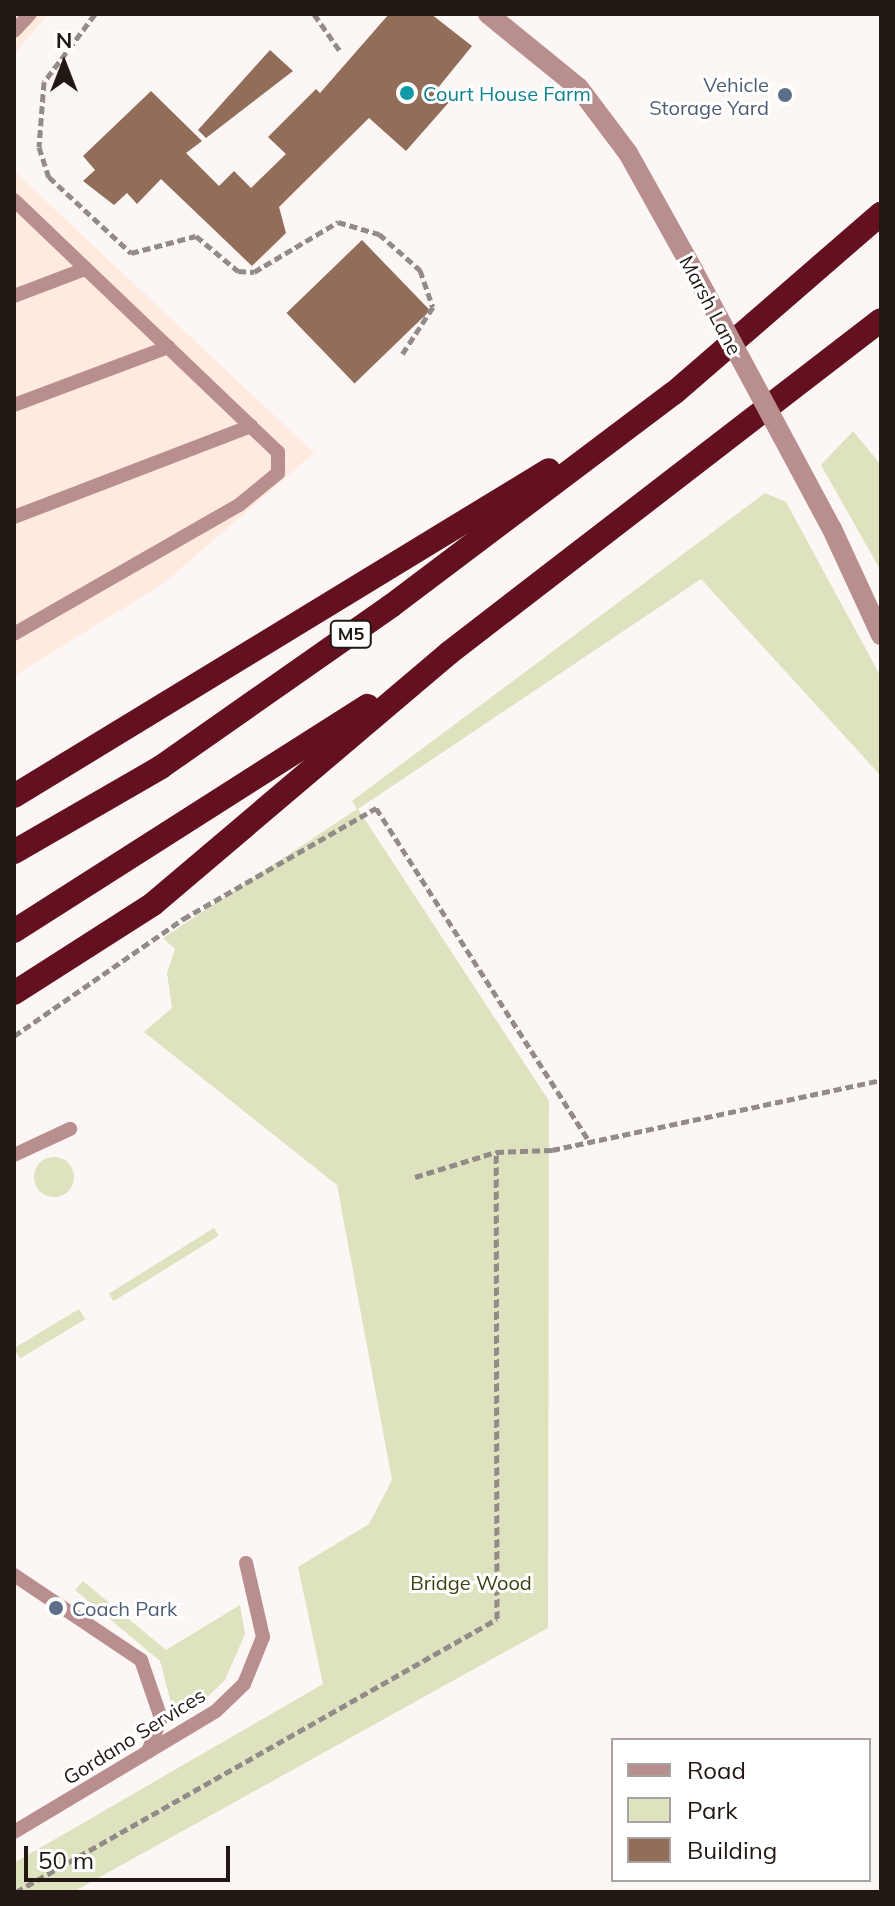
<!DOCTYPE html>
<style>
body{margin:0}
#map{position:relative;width:895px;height:1906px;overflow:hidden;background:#fcf7f4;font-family:Mulish,sans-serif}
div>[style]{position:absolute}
.built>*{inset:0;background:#ffeadf}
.green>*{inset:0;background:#dee2be;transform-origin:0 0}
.round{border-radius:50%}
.building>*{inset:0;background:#926d5a;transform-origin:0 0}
.path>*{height:5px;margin-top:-2.5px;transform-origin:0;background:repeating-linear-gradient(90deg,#928b87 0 8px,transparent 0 12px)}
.lane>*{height:14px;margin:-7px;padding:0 7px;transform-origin:7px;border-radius:7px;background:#b88e8f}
.street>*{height:20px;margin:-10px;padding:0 10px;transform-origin:10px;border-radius:10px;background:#b88e8f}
.highway>*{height:24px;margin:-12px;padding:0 12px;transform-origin:12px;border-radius:12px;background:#631020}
.street-bridge>*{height:20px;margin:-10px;padding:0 10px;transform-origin:10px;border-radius:10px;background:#b88e8f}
.dots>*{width:22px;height:22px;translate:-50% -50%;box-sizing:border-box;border:4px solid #fff;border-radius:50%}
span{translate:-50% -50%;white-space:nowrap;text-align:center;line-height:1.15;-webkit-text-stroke:6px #fff;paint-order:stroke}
.shield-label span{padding:2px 6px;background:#fff;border:2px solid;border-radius:6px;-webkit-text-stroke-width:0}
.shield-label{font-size:18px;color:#211813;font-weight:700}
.service-label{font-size:20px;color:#4e5e75}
.right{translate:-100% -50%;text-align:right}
.left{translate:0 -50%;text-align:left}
.culture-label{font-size:20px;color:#0d838f}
.street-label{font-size:20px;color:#211813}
.park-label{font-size:20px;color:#3f4111}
.frame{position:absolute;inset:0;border:16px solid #211813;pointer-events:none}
.legend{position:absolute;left:611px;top:1738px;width:260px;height:144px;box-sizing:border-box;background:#fff;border:2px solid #a6a3a1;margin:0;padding:10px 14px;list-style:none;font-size:24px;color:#211813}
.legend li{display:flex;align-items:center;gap:16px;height:40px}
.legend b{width:40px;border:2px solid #a6a3a1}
.north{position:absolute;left:24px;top:24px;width:80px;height:80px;-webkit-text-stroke:6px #fff;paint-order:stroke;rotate:0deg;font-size:22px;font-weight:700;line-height:32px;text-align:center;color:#211813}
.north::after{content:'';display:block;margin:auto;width:28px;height:36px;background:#211813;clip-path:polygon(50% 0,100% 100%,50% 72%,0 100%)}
.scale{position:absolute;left:24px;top:1846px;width:206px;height:36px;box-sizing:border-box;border:4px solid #211813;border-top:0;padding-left:10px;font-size:24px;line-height:28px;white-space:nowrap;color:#211813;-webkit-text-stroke:6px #fff;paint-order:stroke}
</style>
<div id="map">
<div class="built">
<i style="clip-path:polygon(14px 14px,49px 14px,14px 54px)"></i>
<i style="clip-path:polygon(14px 171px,314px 453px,164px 583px,14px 676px)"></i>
</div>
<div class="green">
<i style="clip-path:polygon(853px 431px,881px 465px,881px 571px,821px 465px)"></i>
<i style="clip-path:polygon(765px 493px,786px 502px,881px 677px,881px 776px,701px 579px,358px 809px,549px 1101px,548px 1628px,73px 1892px,14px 1892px,14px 1863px,323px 1684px,298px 1567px,369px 1524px,392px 1480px,337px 1185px,144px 1032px,172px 1008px,167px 973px,175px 949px,163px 938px,357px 809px,352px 801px)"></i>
<i class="round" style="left:34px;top:1157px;width:40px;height:40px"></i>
<i style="left:214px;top:1228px;width:9px;height:124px;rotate:58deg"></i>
<i style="left:79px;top:1309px;width:12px;height:76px;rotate:59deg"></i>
<i style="clip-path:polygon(83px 1581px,166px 1650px,240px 1605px,245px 1634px,225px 1680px,193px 1711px,174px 1714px,160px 1661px,75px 1590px)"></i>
</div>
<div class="building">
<i style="clip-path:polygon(389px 14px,431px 14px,472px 46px,437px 89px,450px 101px,406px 151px,369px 118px,279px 207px,286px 233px,252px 266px,161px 179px,137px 204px,127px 193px,114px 205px,83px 181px,95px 170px,83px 156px,151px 91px,202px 141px,186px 153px,219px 186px,234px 171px,251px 188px,286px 154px,268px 137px,316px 89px,320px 93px)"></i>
<i style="clip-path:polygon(270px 50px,293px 71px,206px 138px,198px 130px)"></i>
<i style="left:362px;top:240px;width:98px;height:105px;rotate:46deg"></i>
</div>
<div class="path">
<i style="left:95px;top:14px;width:85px;rotate:126.9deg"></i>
<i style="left:44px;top:82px;width:65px;rotate:94.4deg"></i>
<i style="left:39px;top:147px;width:32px;rotate:72deg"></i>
<i style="left:49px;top:177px;width:112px;rotate:42.8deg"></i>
<i style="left:131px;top:253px;width:67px;rotate:-14.7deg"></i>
<i style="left:196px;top:236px;width:55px;rotate:39.8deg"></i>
<i style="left:238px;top:271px;width:16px;rotate:4deg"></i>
<i style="left:254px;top:272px;width:98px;rotate:-30.8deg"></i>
<i style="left:338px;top:222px;width:43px;rotate:16.3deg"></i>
<i style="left:379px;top:234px;width:55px;rotate:41.3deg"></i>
<i style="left:420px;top:270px;width:39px;rotate:71deg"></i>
<i style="left:433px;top:307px;width:59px;rotate:123.1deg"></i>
<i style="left:314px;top:14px;width:45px;rotate:54.9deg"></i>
<i style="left:14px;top:1036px;width:206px;rotate:-34.7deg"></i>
<i style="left:183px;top:919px;width:223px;rotate:-29.9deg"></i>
<i style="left:376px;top:808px;width:397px;rotate:57.4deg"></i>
<i style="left:415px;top:1177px;width:85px;rotate:-17.2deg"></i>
<i style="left:496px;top:1152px;width:56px;rotate:-2deg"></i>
<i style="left:552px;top:1150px;width:336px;rotate:-12deg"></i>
<i style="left:16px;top:1892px;width:553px;rotate:-29.58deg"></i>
<i style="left:497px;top:1619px;width:467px;rotate:-90.1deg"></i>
</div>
<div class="lane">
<i style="left:14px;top:31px;width:23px;rotate:-47deg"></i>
<i style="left:14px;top:200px;width:365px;rotate:43.7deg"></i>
<i style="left:278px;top:452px;width:21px;rotate:90deg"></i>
<i style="left:278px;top:473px;width:50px;rotate:140.6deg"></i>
<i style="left:239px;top:505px;width:259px;rotate:150.2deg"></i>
<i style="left:14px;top:296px;width:76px;rotate:-20.8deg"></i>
<i style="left:14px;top:405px;width:165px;rotate:-20.6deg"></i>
<i style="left:14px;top:517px;width:254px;rotate:-21deg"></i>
<i style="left:14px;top:1155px;width:62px;rotate:-24.9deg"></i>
<i style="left:14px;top:1575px;width:153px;rotate:33.8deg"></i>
<i style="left:141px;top:1660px;width:61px;rotate:71deg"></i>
<i style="left:161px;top:1718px;width:36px;rotate:111deg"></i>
<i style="left:14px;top:1832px;width:235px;rotate:-30.9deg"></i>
<i style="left:216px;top:1711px;width:39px;rotate:-44deg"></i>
<i style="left:244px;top:1684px;width:51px;rotate:-68deg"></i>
<i style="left:263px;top:1637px;width:76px;rotate:-102.9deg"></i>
</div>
<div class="street">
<i style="left:488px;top:14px;width:117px;rotate:39.1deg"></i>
<i style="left:579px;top:88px;width:81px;rotate:53deg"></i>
<i style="left:628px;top:153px;width:134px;rotate:60.9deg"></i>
<i style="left:832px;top:529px;width:117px;rotate:65.2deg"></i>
</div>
<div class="highway">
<i style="left:14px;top:796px;width:626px;rotate:-31.36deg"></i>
<i style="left:14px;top:852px;width:170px;rotate:-30deg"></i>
<i style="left:161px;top:767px;width:281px;rotate:-35deg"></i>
<i style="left:391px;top:606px;width:354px;rotate:-37deg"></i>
<i style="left:674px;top:393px;width:274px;rotate:-40.9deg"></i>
<i style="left:14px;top:931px;width:419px;rotate:-32.5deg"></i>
<i style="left:14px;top:993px;width:165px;rotate:-32.6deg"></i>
<i style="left:153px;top:904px;width:388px;rotate:-40.3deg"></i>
<i style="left:449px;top:653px;width:545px;rotate:-37.63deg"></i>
</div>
<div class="street-bridge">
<i style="left:693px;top:270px;width:294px;rotate:61.8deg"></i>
</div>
<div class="dots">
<i style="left:407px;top:93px;background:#0f9aa8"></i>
<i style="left:785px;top:95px;background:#5c6f8a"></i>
<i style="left:56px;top:1608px;background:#5c6f8a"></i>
</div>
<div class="shield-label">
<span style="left:351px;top:634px">M5</span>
</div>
<div class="service-label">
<span class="right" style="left:769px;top:96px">Vehicle<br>Storage Yard</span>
<span class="left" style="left:72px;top:1608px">Coach Park</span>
</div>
<div class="culture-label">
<span class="left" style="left:423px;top:93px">Court House Farm</span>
</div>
<div class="street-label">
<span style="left:711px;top:305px;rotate:62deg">Marsh Lane</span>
<span style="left:134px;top:1736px;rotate:-32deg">Gordano Services</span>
</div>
<div class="park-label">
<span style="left:471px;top:1582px">Bridge Wood</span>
</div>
<div class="frame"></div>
<ul class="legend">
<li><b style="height:10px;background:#b88e8f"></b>Road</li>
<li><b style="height:22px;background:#dee2be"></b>Park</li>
<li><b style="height:22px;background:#926d5a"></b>Building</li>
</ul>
<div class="north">N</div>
<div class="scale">50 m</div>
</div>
